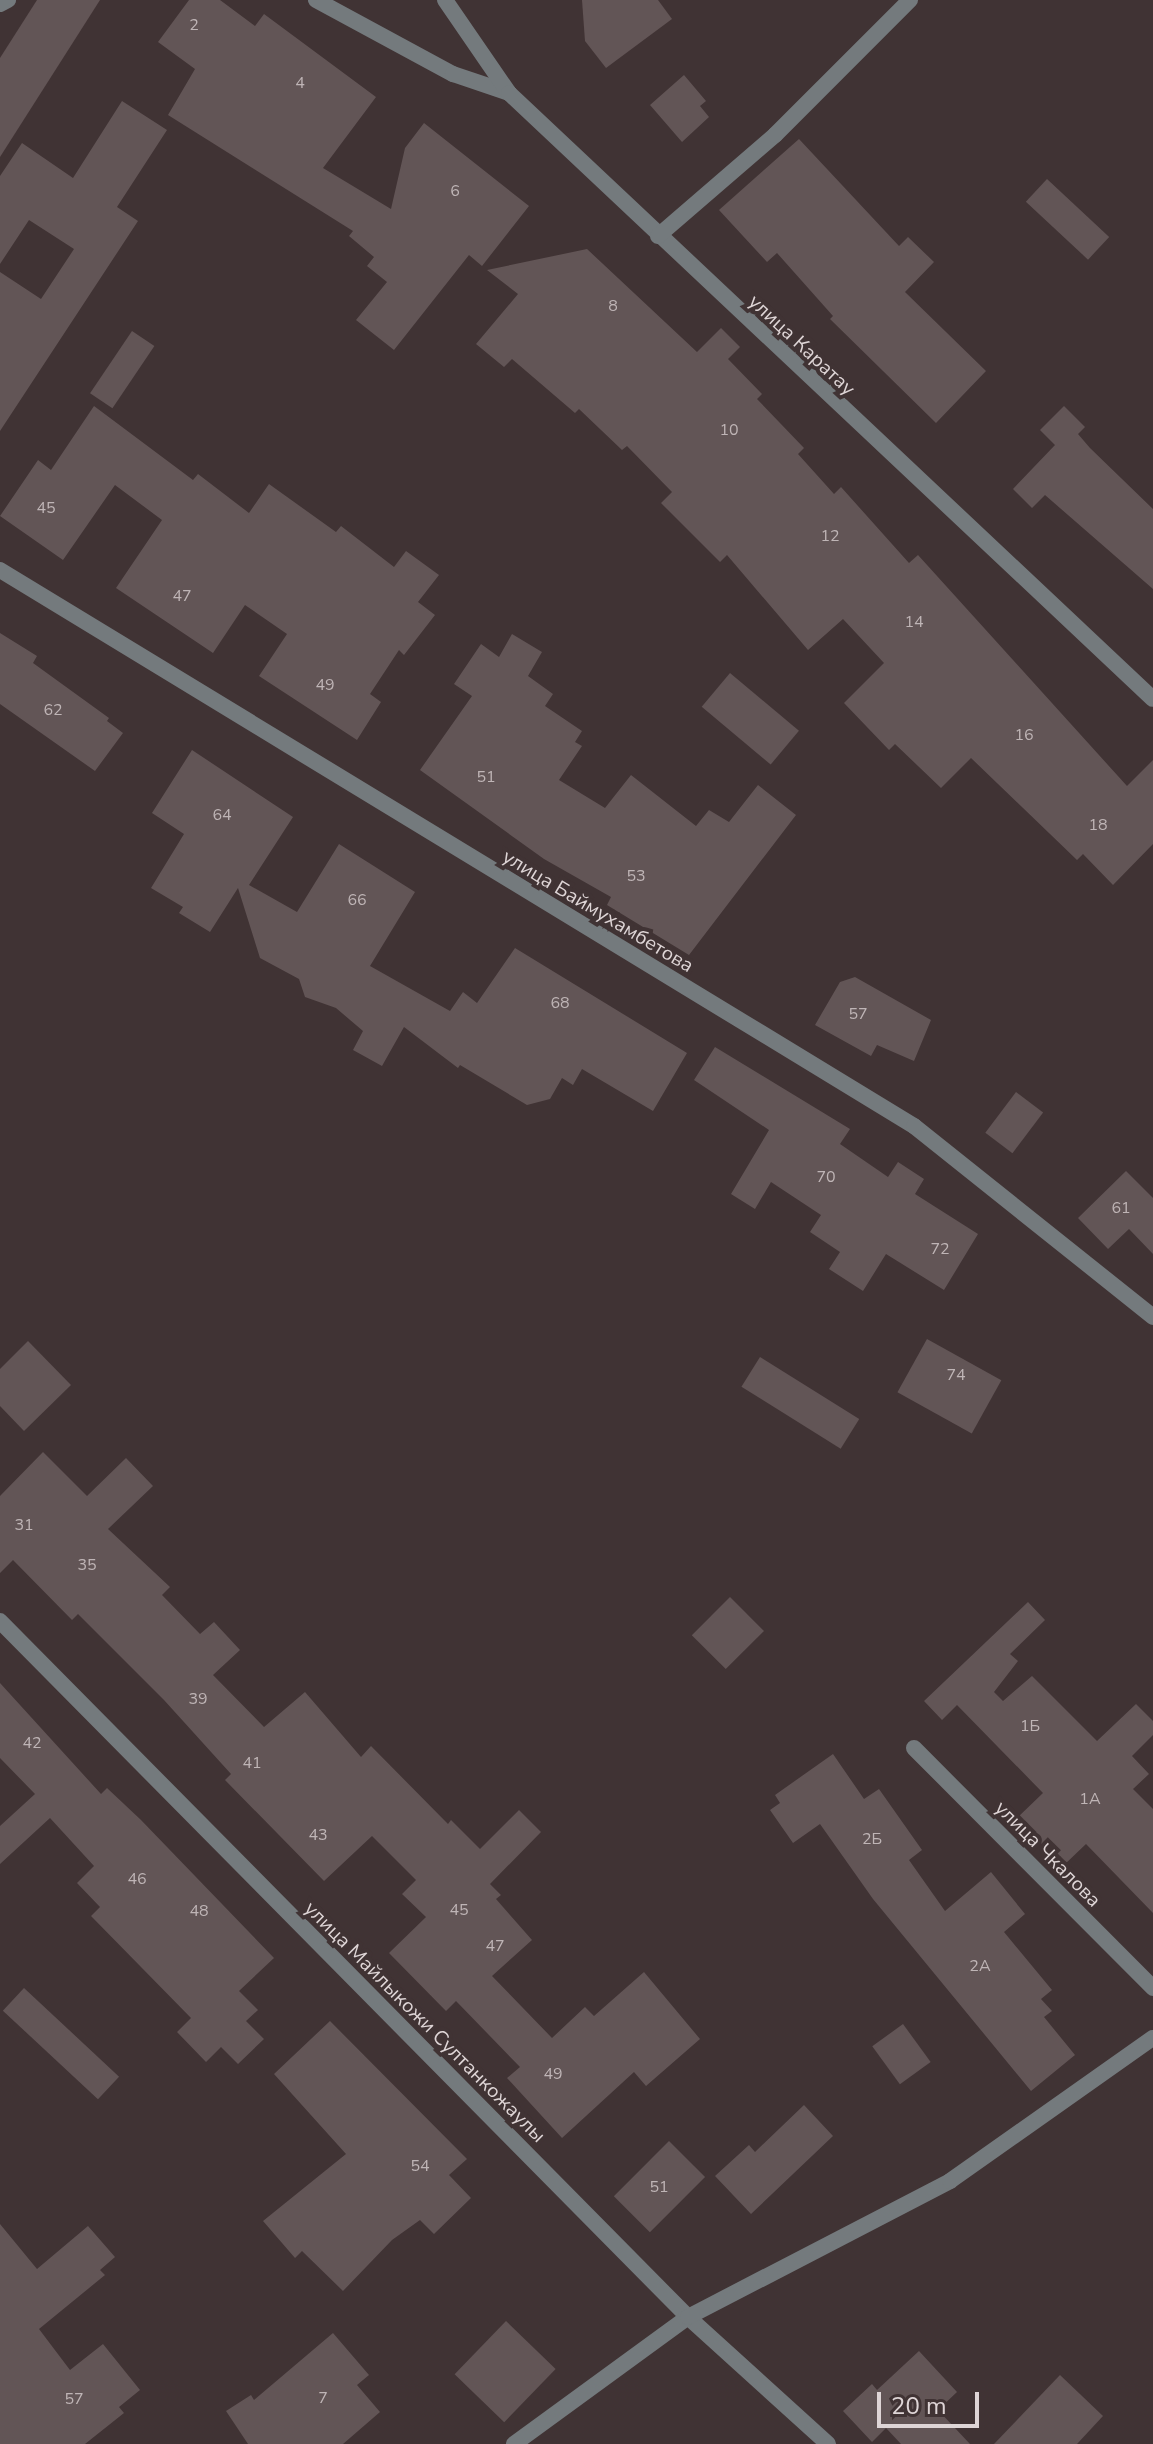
<!DOCTYPE html>
<meta charset="utf-8">
<style>
body{margin:0}
#map{position:relative;width:1153px;height:2444px;overflow:hidden;background:#403334;font-family:"Nunito Sans",sans-serif}
div>[style]{position:absolute}
.building>*{inset:0;background:#625556;transform-origin:0 0}
.lane>*{height:16px;margin:-8px;padding:0 8px;transform-origin:8px;border-radius:8px;background:#747a7d}
.street>*{height:16px;margin:-8px;padding:0 8px;transform-origin:8px;border-radius:8px;background:#747a7d}
span{translate:-50% -50%;white-space:nowrap;text-align:center;line-height:1.15;-webkit-text-stroke:8px #403334;paint-order:stroke}
.number-label{font-size:16px;color:#bfb5b6}
.number-label span{-webkit-text-stroke-width:0}
.street-label{font-size:20px;color:#ded5d6}
.scale{position:absolute;left:877px;top:2392px;width:102px;height:36px;box-sizing:border-box;border:4px solid #ded5d6;border-top:0;padding-left:10px;font-size:24px;line-height:28px;white-space:nowrap;color:#ded5d6;-webkit-text-stroke:6px #403334;paint-order:stroke}
</style>
<div id="map">
<div class="building">
<i style="clip-path:polygon(37px 0,100px 0,0 157px,0 58px)"></i>
<i style="clip-path:polygon(189px 0,220px 0,255px 26px,264px 14px,376px 97px,323px 168px,391px 209px,405px 148px,424px 123px,529px 206px,482px 266px,469px 255px,394px 350px,356px 320px,387px 282px,367px 266px,374px 257px,349px 236px,353px 231px,168px 115px,195px 69px,158px 42px)"></i>
<i style="clip-path:polygon(582px 0,658px 0,672px 19px,606px 68px,585px 41px)"></i>
<i style="clip-path:polygon(684px 75px,706px 101px,700px 106px,709px 117px,682px 142px,650px 105px)"></i>
<i style="clip-path:polygon(122px 101px,167px 130px,117px 207px,138px 221px,0 431px,0 272px,41px 299px,74px 249px,29px 220px,0 264px,0 176px,22px 143px,73px 178px)"></i>
<i style="clip-path:polygon(799px 139px,899px 246px,908px 237px,934px 262px,905px 292px,986px 371px,936px 423px,830px 319px,833px 316px,777px 253px,767px 262px,719px 210px)"></i>
<i style="left:1047px;top:179px;width:85px;height:31px;rotate:43deg"></i>
<i style="clip-path:polygon(587px 249px,697px 352px,721px 328px,740px 347px,728px 359px,762px 394px,757px 399px,804px 448px,798px 454px,834px 494px,841px 487px,909px 563px,918px 555px,1127px 786px,1153px 760px,1153px 844px,1113px 885px,1083px 854px,1077px 860px,971px 758px,941px 788px,895px 744px,889px 750px,844px 703px,884px 663px,843px 619px,808px 650px,727px 555px,720px 562px,661px 503px,672px 492px,627px 446px,622px 450px,579px 409px,575px 413px,512px 359px,504px 367px,476px 344px,518px 294px,487px 270px)"></i>
<i style="left:132px;top:331px;width:27px;height:75px;rotate:34deg"></i>
<i style="clip-path:polygon(94px 406px,193px 480px,198px 474px,249px 513px,269px 484px,336px 532px,341px 526px,394px 567px,406px 551px,439px 575px,418px 602px,435px 615px,404px 655px,399px 650px,370px 694px,381px 702px,357px 740px,259px 676px,287px 634px,245px 605px,213px 653px,116px 588px,162px 520px,115px 485px,63px 560px,0 516px,38px 460px,51px 470px)"></i>
<i style="clip-path:polygon(1064px 406px,1085px 427px,1078px 434px,1090px 448px,1153px 509px,1153px 589px,1045px 495px,1032px 508px,1013px 489px,1055px 445px,1040px 430px)"></i>
<i style="clip-path:polygon(0 633px,37px 656px,33px 663px,109px 718px,107px 721px,123px 733px,95px 771px,0 704px)"></i>
<i style="clip-path:polygon(512px 634px,542px 652px,528px 676px,553px 694px,545px 706px,582px 731px,575px 742px,582px 746px,559px 780px,605px 808px,631px 775px,696px 826px,709px 810px,729px 822px,758px 785px,796px 815px,689px 955px,607px 905px,611px 897px,544px 859px,420px 770px,472px 696px,454px 684px,481px 644px,499px 657px)"></i>
<i style="left:730px;top:673px;width:90px;height:44px;rotate:40deg"></i>
<i style="clip-path:polygon(192px 750px,293px 817px,249px 885px,297px 912px,339px 844px,415px 892px,370px 966px,450px 1011px,463px 992px,477px 1003px,515px 948px,687px 1053px,653px 1111px,582px 1069px,573px 1085px,562px 1078px,550px 1099px,527px 1105px,460px 1065px,458px 1068px,404px 1027px,382px 1066px,353px 1050px,363px 1031px,336px 1008px,305px 997px,299px 979px,260px 958px,238px 888px,210px 932px,179px 913px,183px 907px,151px 888px,184px 834px,152px 813px)"></i>
<i style="clip-path:polygon(855px 977px,931px 1020px,914px 1061px,877px 1045px,871px 1056px,815px 1025px,840px 982px)"></i>
<i style="clip-path:polygon(715px 1047px,850px 1129px,840px 1144px,888px 1177px,898px 1162px,924px 1179px,915px 1194px,978px 1234px,944px 1290px,886px 1254px,863px 1291px,829px 1269px,840px 1252px,810px 1232px,821px 1215px,771px 1182px,755px 1209px,731px 1194px,769px 1130px,694px 1080px)"></i>
<i style="left:1016px;top:1092px;width:34px;height:51px;rotate:37deg"></i>
<i style="clip-path:polygon(1126px 1171px,1153px 1198px,1153px 1254px,1129px 1229px,1108px 1249px,1078px 1218px)"></i>
<i style="left:927px;top:1339px;width:85px;height:61px;rotate:29deg"></i>
<i style="clip-path:polygon(28px 1341px,71px 1385px,24px 1431px,0 1406px,0 1369px)"></i>
<i style="left:760px;top:1357px;width:117px;height:35px;rotate:32deg"></i>
<i style="clip-path:polygon(43px 1452px,87px 1496px,126px 1458px,153px 1486px,108px 1529px,170px 1587px,162px 1595px,200px 1634px,214px 1622px,240px 1650px,213px 1675px,264px 1727px,305px 1692px,361px 1757px,371px 1746px,448px 1824px,451px 1820px,480px 1849px,519px 1810px,541px 1832px,490px 1884px,501px 1895px,496px 1899px,532px 1940px,492px 1976px,552px 2038px,585px 2007px,594px 2016px,644px 1972px,700px 2039px,646px 2086px,634px 2072px,562px 2138px,507px 2078px,520px 2067px,456px 2001px,446px 2011px,389px 1953px,426px 1917px,402px 1894px,416px 1880px,372px 1836px,324px 1881px,225px 1780px,231px 1774px,164px 1700px,78px 1614px,72px 1620px,13px 1560px,0 1573px,0 1496px)"></i>
<i style="left:730px;top:1597px;width:48px;height:54px;rotate:45deg"></i>
<i style="clip-path:polygon(1028px 1602px,1045px 1620px,1010px 1654px,1018px 1661px,994px 1692px,1003px 1701px,1032px 1676px,1097px 1741px,1136px 1704px,1153px 1721px,1153px 1735px,1132px 1756px,1149px 1774px,1133px 1789px,1153px 1809px,1153px 1913px,1086px 1844px,1063px 1866px,1017px 1818px,1043px 1793px,957px 1705px,942px 1720px,924px 1701px)"></i>
<i style="clip-path:polygon(0 1683px,101px 1794px,107px 1788px,141px 1820px,274px 1958px,239px 1991px,258px 2010px,246px 2021px,264px 2039px,238px 2064px,221px 2047px,206px 2062px,177px 2032px,191px 2018px,91px 1916px,100px 1907px,77px 1883px,94px 1866px,50px 1818px,0 1864px,0 1826px,35px 1794px,0 1758px)"></i>
<i style="clip-path:polygon(833px 1754px,864px 1799px,879px 1789px,922px 1850px,909px 1860px,945px 1911px,991px 1872px,1025px 1914px,1004px 1932px,1052px 1990px,1041px 1999px,1052px 2011px,1044px 2017px,1075px 2055px,1031px 2091px,873px 1899px,820px 1824px,793px 1843px,770px 1810px,780px 1803px,775px 1795px)"></i>
<i style="left:24px;top:1988px;width:130px;height:31px;rotate:43deg"></i>
<i style="clip-path:polygon(330px 2021px,467px 2159px,449px 2175px,471px 2198px,434px 2234px,420px 2220px,392px 2240px,343px 2291px,302px 2251px,295px 2258px,263px 2221px,346px 2154px,274px 2074px)"></i>
<i style="left:903px;top:2024px;width:47px;height:38px;rotate:54deg"></i>
<i style="clip-path:polygon(804px 2105px,833px 2136px,751px 2214px,715px 2176px,749px 2145px,755px 2152px)"></i>
<i style="left:669px;top:2141px;width:51px;height:78px;rotate:45deg"></i>
<i style="clip-path:polygon(0 2224px,37px 2269px,88px 2226px,115px 2257px,100px 2270px,105px 2275px,39px 2329px,70px 2370px,103px 2344px,140px 2390px,119px 2407px,124px 2413px,85px 2444px,0 2444px)"></i>
<i style="left:506px;top:2321px;width:69px;height:74px;rotate:44deg"></i>
<i style="clip-path:polygon(333px 2333px,369px 2375px,357px 2385px,380px 2412px,343px 2444px,248px 2444px,226px 2411px,251px 2395px,254px 2400px)"></i>
<i style="clip-path:polygon(919px 2351px,957px 2392px,938px 2410px,970px 2444px,901px 2444px,886px 2428px,872px 2442px,843px 2411px,872px 2384px,877px 2390px)"></i>
<i style="clip-path:polygon(1060px 2375px,1103px 2416px,1077px 2444px,994px 2444px)"></i>
</div>
<div class="lane">
<i style="left:316px;top:0;width:156px;rotate:28.4deg"></i>
<i style="left:453px;top:74px;width:59px;rotate:18.7deg"></i>
<i style="left:0;top:4px;width:9px;rotate:-27deg"></i>
</div>
<div class="street">
<i style="left:445px;top:0;width:113px;rotate:55.5deg"></i>
<i style="left:509px;top:93px;width:884px;rotate:43.26deg"></i>
<i style="left:658px;top:236px;width:155px;rotate:-40.8deg"></i>
<i style="left:775px;top:135px;width:191px;rotate:-45deg"></i>
<i style="left:0;top:570px;width:1070px;rotate:31.31deg"></i>
<i style="left:914px;top:1126px;width:306px;rotate:38.6deg"></i>
<i style="left:0;top:1621px;width:979px;rotate:45.33deg"></i>
<i style="left:688px;top:2317px;width:189px;rotate:42.2deg"></i>
<i style="left:914px;top:1748px;width:339px;rotate:45.1deg"></i>
<i style="left:514px;top:2444px;width:215px;rotate:-36.1deg"></i>
<i style="left:688px;top:2317px;width:295px;rotate:-27.4deg"></i>
<i style="left:950px;top:2181px;width:248px;rotate:-35.2deg"></i>
</div>
<div class="number-label">
<span style="left:194px;top:25px">2</span>
<span style="left:300px;top:83px">4</span>
<span style="left:455px;top:191px">6</span>
<span style="left:613px;top:306px">8</span>
<span style="left:729px;top:430px">10</span>
<span style="left:46px;top:508px">45</span>
<span style="left:830px;top:536px">12</span>
<span style="left:182px;top:596px">47</span>
<span style="left:914px;top:622px">14</span>
<span style="left:325px;top:685px">49</span>
<span style="left:53px;top:710px">62</span>
<span style="left:1024px;top:735px">16</span>
<span style="left:486px;top:777px">51</span>
<span style="left:222px;top:815px">64</span>
<span style="left:1098px;top:825px">18</span>
<span style="left:636px;top:876px">53</span>
<span style="left:357px;top:900px">66</span>
<span style="left:560px;top:1003px">68</span>
<span style="left:858px;top:1014px">57</span>
<span style="left:826px;top:1177px">70</span>
<span style="left:1121px;top:1208px">61</span>
<span style="left:940px;top:1249px">72</span>
<span style="left:956px;top:1375px">74</span>
<span style="left:24px;top:1525px">31</span>
<span style="left:87px;top:1565px">35</span>
<span style="left:198px;top:1699px">39</span>
<span style="left:1030px;top:1726px">1Б</span>
<span style="left:32px;top:1743px">42</span>
<span style="left:252px;top:1763px">41</span>
<span style="left:1090px;top:1799px">1А</span>
<span style="left:318px;top:1835px">43</span>
<span style="left:872px;top:1839px">2Б</span>
<span style="left:137px;top:1879px">46</span>
<span style="left:459px;top:1910px">45</span>
<span style="left:199px;top:1911px">48</span>
<span style="left:495px;top:1946px">47</span>
<span style="left:980px;top:1966px">2А</span>
<span style="left:553px;top:2074px">49</span>
<span style="left:420px;top:2166px">54</span>
<span style="left:659px;top:2187px">51</span>
<span style="left:323px;top:2398px">7</span>
<span style="left:74px;top:2399px">57</span>
</div>
<div class="street-label">
<span style="left:802px;top:345px;rotate:43deg">улица Каратау</span>
<span style="left:598px;top:911px;rotate:31deg">улица Баймухамбетова</span>
<span style="left:1048px;top:1854px;rotate:45deg">улица Чкалова</span>
<span style="left:425px;top:2022px;rotate:45deg">улица Майлыкожи Султанкожаулы</span>
</div>
<div class="scale">20 m</div>
</div>
